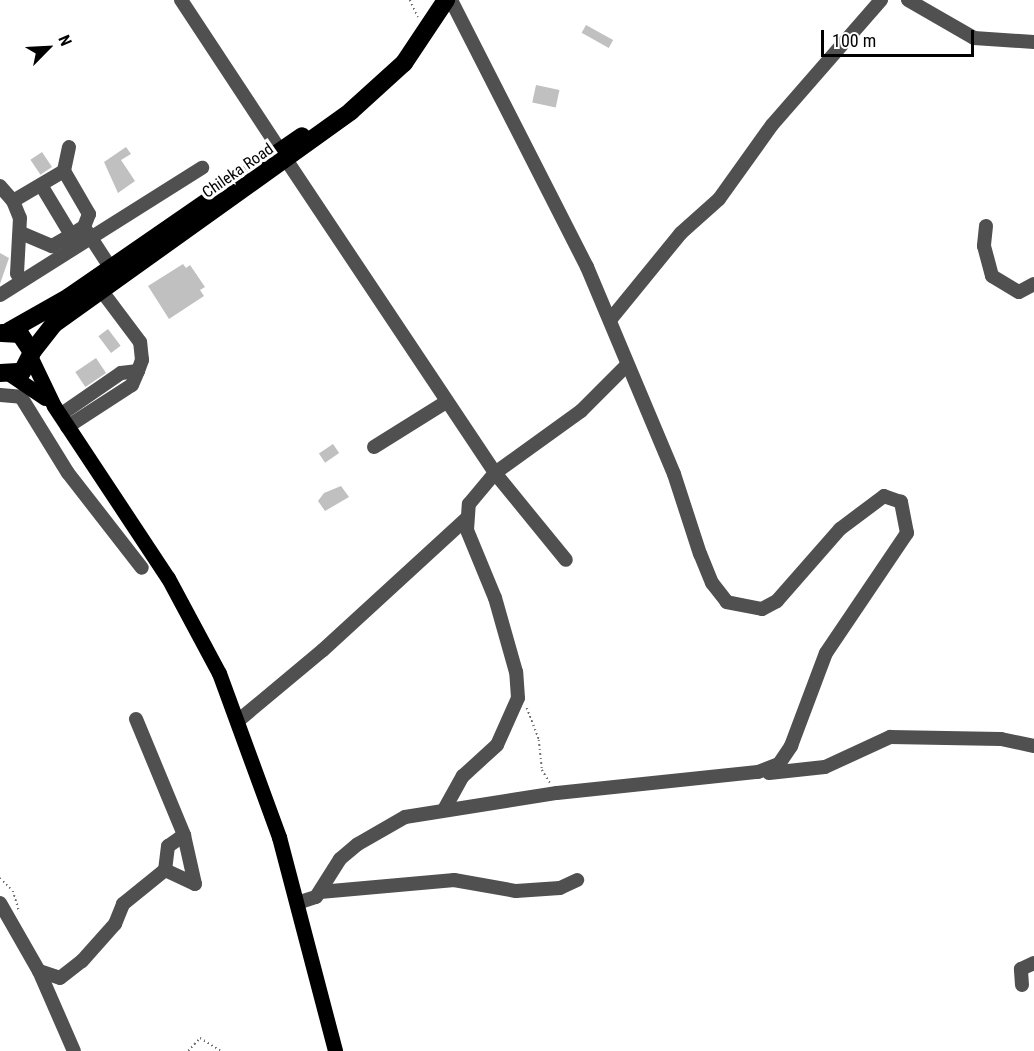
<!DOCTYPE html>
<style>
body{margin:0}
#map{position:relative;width:1034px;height:1051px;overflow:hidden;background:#fff;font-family:"Roboto Condensed",sans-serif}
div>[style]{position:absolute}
.building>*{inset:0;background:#c0c0c0;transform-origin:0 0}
.path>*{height:1.5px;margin-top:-0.75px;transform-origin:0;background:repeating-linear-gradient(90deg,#727272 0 1.5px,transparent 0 4.5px)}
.minor>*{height:14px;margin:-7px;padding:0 7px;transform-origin:7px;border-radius:7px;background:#505050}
.major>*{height:15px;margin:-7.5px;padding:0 7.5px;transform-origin:7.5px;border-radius:7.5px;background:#000}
.highway>*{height:18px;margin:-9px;padding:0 9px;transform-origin:9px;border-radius:9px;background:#000}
span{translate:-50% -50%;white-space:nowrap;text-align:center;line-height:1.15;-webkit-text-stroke:6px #fff;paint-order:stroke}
.street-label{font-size:16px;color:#000}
.north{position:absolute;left:18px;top:18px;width:60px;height:60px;-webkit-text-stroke:4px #fff;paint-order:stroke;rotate:66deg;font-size:16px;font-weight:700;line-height:24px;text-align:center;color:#000}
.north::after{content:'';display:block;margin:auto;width:21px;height:27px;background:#000;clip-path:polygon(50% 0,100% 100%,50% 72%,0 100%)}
.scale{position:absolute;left:821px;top:30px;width:153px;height:27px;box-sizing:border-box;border:3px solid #000;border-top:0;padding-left:8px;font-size:18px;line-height:21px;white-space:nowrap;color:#000;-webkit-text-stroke:4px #fff;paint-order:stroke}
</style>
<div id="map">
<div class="building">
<i style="left:586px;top:25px;width:31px;height:9px;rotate:29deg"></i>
<i style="left:536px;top:85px;width:24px;height:18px;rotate:12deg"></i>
<i style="clip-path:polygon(126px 147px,131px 154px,121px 160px,135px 181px,118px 193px,104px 162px)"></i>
<i style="left:42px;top:152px;width:18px;height:14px;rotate:56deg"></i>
<i style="clip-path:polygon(0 253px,9px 258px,0 284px)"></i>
<i style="clip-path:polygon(183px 264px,186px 268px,190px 265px,205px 287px,200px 290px,204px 296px,169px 319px,148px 286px)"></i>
<i style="left:108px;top:329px;width:21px;height:12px;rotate:53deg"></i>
<i style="left:96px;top:358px;width:18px;height:25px;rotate:56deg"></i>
<i style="left:333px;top:444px;width:11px;height:17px;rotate:56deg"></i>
<i style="clip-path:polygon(341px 486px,349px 497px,325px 511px,318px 501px,324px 493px)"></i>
</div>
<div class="path">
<i style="left:410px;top:0;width:19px;rotate:65deg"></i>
<i style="left:527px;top:708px;width:34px;rotate:69deg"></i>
<i style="left:539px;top:740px;width:30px;rotate:84deg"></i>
<i style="left:542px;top:770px;width:15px;rotate:58deg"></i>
<i style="left:0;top:878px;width:18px;rotate:45deg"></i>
<i style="left:13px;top:891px;width:21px;rotate:73deg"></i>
<i style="left:188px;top:1051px;width:18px;rotate:-47deg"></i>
<i style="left:200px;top:1038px;width:25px;rotate:32deg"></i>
</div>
<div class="minor">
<i style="left:181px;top:0;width:180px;rotate:56.6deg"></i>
<i style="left:908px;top:0;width:76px;rotate:29.9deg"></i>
<i style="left:974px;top:38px;width:60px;rotate:3.8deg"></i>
<i style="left:69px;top:147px;width:25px;rotate:102deg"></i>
<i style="left:64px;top:171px;width:50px;rotate:59.8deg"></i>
<i style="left:89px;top:214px;width:14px;rotate:111deg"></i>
<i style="left:84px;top:227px;width:48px;rotate:57deg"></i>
<i style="left:287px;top:161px;width:375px;rotate:56.3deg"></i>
<i style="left:495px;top:473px;width:112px;rotate:50.8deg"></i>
<i style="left:41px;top:185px;width:58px;rotate:59deg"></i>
<i style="left:71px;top:235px;width:15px;rotate:-32deg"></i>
<i style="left:0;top:186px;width:20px;rotate:49deg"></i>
<i style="left:13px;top:201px;width:18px;rotate:68deg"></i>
<i style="left:20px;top:218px;width:56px;rotate:93.1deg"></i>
<i style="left:13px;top:201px;width:59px;rotate:-30.5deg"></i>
<i style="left:986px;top:226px;width:20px;rotate:96deg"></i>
<i style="left:984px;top:246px;width:31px;rotate:75deg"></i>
<i style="left:992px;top:276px;width:31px;rotate:31deg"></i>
<i style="left:1019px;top:292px;width:17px;rotate:-28deg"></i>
<i style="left:21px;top:233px;width:34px;rotate:23deg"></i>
<i style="left:52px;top:246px;width:22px;rotate:-30deg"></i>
<i style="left:0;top:295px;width:239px;rotate:-32.2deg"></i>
<i style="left:610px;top:320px;width:112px;rotate:-50.8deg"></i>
<i style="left:681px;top:233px;width:51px;rotate:-41.8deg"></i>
<i style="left:719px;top:199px;width:91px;rotate:-54.4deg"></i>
<i style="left:772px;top:125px;width:166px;rotate:-48.9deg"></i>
<i style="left:0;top:395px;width:21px;rotate:5deg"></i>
<i style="left:21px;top:397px;width:89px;rotate:58.3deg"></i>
<i style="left:68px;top:473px;width:120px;rotate:52.1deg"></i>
<i style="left:60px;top:415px;width:74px;rotate:-34.5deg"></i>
<i style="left:121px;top:373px;width:17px;rotate:-7deg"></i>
<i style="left:138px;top:371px;width:12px;rotate:-70deg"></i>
<i style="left:142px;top:360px;width:18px;rotate:-96deg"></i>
<i style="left:140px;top:342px;width:65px;rotate:-126.9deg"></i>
<i style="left:67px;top:427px;width:77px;rotate:-32.9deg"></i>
<i style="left:132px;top:385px;width:15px;rotate:-67deg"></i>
<i style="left:374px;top:447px;width:85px;rotate:-32deg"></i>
<i style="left:136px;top:719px;width:126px;rotate:67.5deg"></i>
<i style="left:239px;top:720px;width:109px;rotate:-39.8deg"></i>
<i style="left:323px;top:650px;width:194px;rotate:-42.5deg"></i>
<i style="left:769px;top:773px;width:56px;rotate:-6.1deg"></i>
<i style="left:825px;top:767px;width:72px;rotate:-24.8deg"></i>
<i style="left:890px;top:737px;width:111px;rotate:1deg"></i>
<i style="left:1001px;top:739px;width:34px;rotate:12deg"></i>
<i style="left:445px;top:808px;width:37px;rotate:-61deg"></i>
<i style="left:463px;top:776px;width:46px;rotate:-42.4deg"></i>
<i style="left:497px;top:745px;width:51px;rotate:-65.9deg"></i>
<i style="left:518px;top:698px;width:26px;rotate:-94deg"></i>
<i style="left:516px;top:672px;width:77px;rotate:-105.8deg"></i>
<i style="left:495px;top:598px;width:74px;rotate:-112.4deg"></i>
<i style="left:467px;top:530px;width:26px;rotate:-86deg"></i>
<i style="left:469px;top:504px;width:40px;rotate:-50deg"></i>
<i style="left:495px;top:473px;width:106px;rotate:-35.8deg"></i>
<i style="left:581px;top:411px;width:65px;rotate:-45deg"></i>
<i style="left:320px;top:892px;width:135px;rotate:-5.1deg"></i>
<i style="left:454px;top:880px;width:63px;rotate:10.1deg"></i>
<i style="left:516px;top:891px;width:44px;rotate:-3.9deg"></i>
<i style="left:560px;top:888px;width:19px;rotate:-25deg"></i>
<i style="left:0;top:903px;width:78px;rotate:60.2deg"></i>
<i style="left:39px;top:971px;width:87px;rotate:66.4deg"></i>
<i style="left:297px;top:903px;width:20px;rotate:-18deg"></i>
<i style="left:316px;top:897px;width:45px;rotate:-57.7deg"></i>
<i style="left:340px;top:859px;width:23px;rotate:-40deg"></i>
<i style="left:358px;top:844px;width:54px;rotate:-29.9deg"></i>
<i style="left:405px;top:817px;width:154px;rotate:-9deg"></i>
<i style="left:557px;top:793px;width:202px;rotate:-6deg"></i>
<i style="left:758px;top:772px;width:22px;rotate:-21deg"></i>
<i style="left:779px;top:764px;width:22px;rotate:-56deg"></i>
<i style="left:791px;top:746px;width:99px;rotate:-69.4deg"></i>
<i style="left:826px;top:653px;width:145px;rotate:-56deg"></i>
<i style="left:907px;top:533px;width:32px;rotate:-101deg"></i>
<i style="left:901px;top:502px;width:18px;rotate:-161deg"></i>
<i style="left:884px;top:496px;width:55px;rotate:143.1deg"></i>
<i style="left:840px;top:529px;width:96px;rotate:131.2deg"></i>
<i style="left:777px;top:601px;width:17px;rotate:152deg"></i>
<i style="left:762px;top:609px;width:36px;rotate:-169deg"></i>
<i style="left:727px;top:602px;width:24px;rotate:-128deg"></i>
<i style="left:712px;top:583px;width:31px;rotate:-112deg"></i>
<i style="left:700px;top:554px;width:84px;rotate:-108deg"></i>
<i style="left:674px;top:474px;width:225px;rotate:-112.8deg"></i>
<i style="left:587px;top:267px;width:300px;rotate:-117deg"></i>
<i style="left:39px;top:971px;width:22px;rotate:18deg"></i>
<i style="left:60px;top:978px;width:28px;rotate:-38deg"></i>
<i style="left:82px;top:961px;width:50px;rotate:-48.3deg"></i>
<i style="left:115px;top:924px;width:22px;rotate:-68deg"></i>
<i style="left:123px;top:904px;width:54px;rotate:-39deg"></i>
<i style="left:165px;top:870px;width:33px;rotate:25deg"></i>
<i style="left:195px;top:884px;width:50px;rotate:-102.7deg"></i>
<i style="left:184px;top:835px;width:19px;rotate:145deg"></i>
<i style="left:168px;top:846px;width:24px;rotate:97deg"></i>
<i style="left:1022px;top:985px;width:16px;rotate:-94deg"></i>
<i style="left:1021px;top:969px;width:14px;rotate:-25deg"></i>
</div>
<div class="major">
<i style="left:31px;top:358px;width:53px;rotate:64.4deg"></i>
<i style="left:54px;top:406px;width:206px;rotate:56.5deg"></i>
<i style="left:168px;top:578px;width:108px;rotate:61.8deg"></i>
<i style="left:219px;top:673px;width:175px;rotate:69.9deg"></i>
<i style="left:279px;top:837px;width:221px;rotate:75.3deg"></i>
<i style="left:11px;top:375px;width:41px;rotate:34.1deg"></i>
</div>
<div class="highway">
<i style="left:9px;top:331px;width:69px;rotate:-29.5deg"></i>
<i style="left:69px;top:297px;width:283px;rotate:-34.6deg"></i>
<i style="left:32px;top:352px;width:36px;rotate:-52deg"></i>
<i style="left:54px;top:324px;width:365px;rotate:-35.6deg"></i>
<i style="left:351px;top:111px;width:72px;rotate:-42.2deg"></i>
<i style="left:404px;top:63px;width:76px;rotate:-56.3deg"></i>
<i style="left:0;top:373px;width:22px;rotate:-3deg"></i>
<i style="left:22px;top:372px;width:22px;rotate:-63deg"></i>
<i style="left:32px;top:352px;width:22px;rotate:-124deg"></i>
<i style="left:20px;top:334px;width:18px;rotate:-177deg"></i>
</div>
<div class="street-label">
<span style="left:238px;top:171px;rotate:-35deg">Chileka Road</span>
</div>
<div class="north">N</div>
<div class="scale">100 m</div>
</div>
